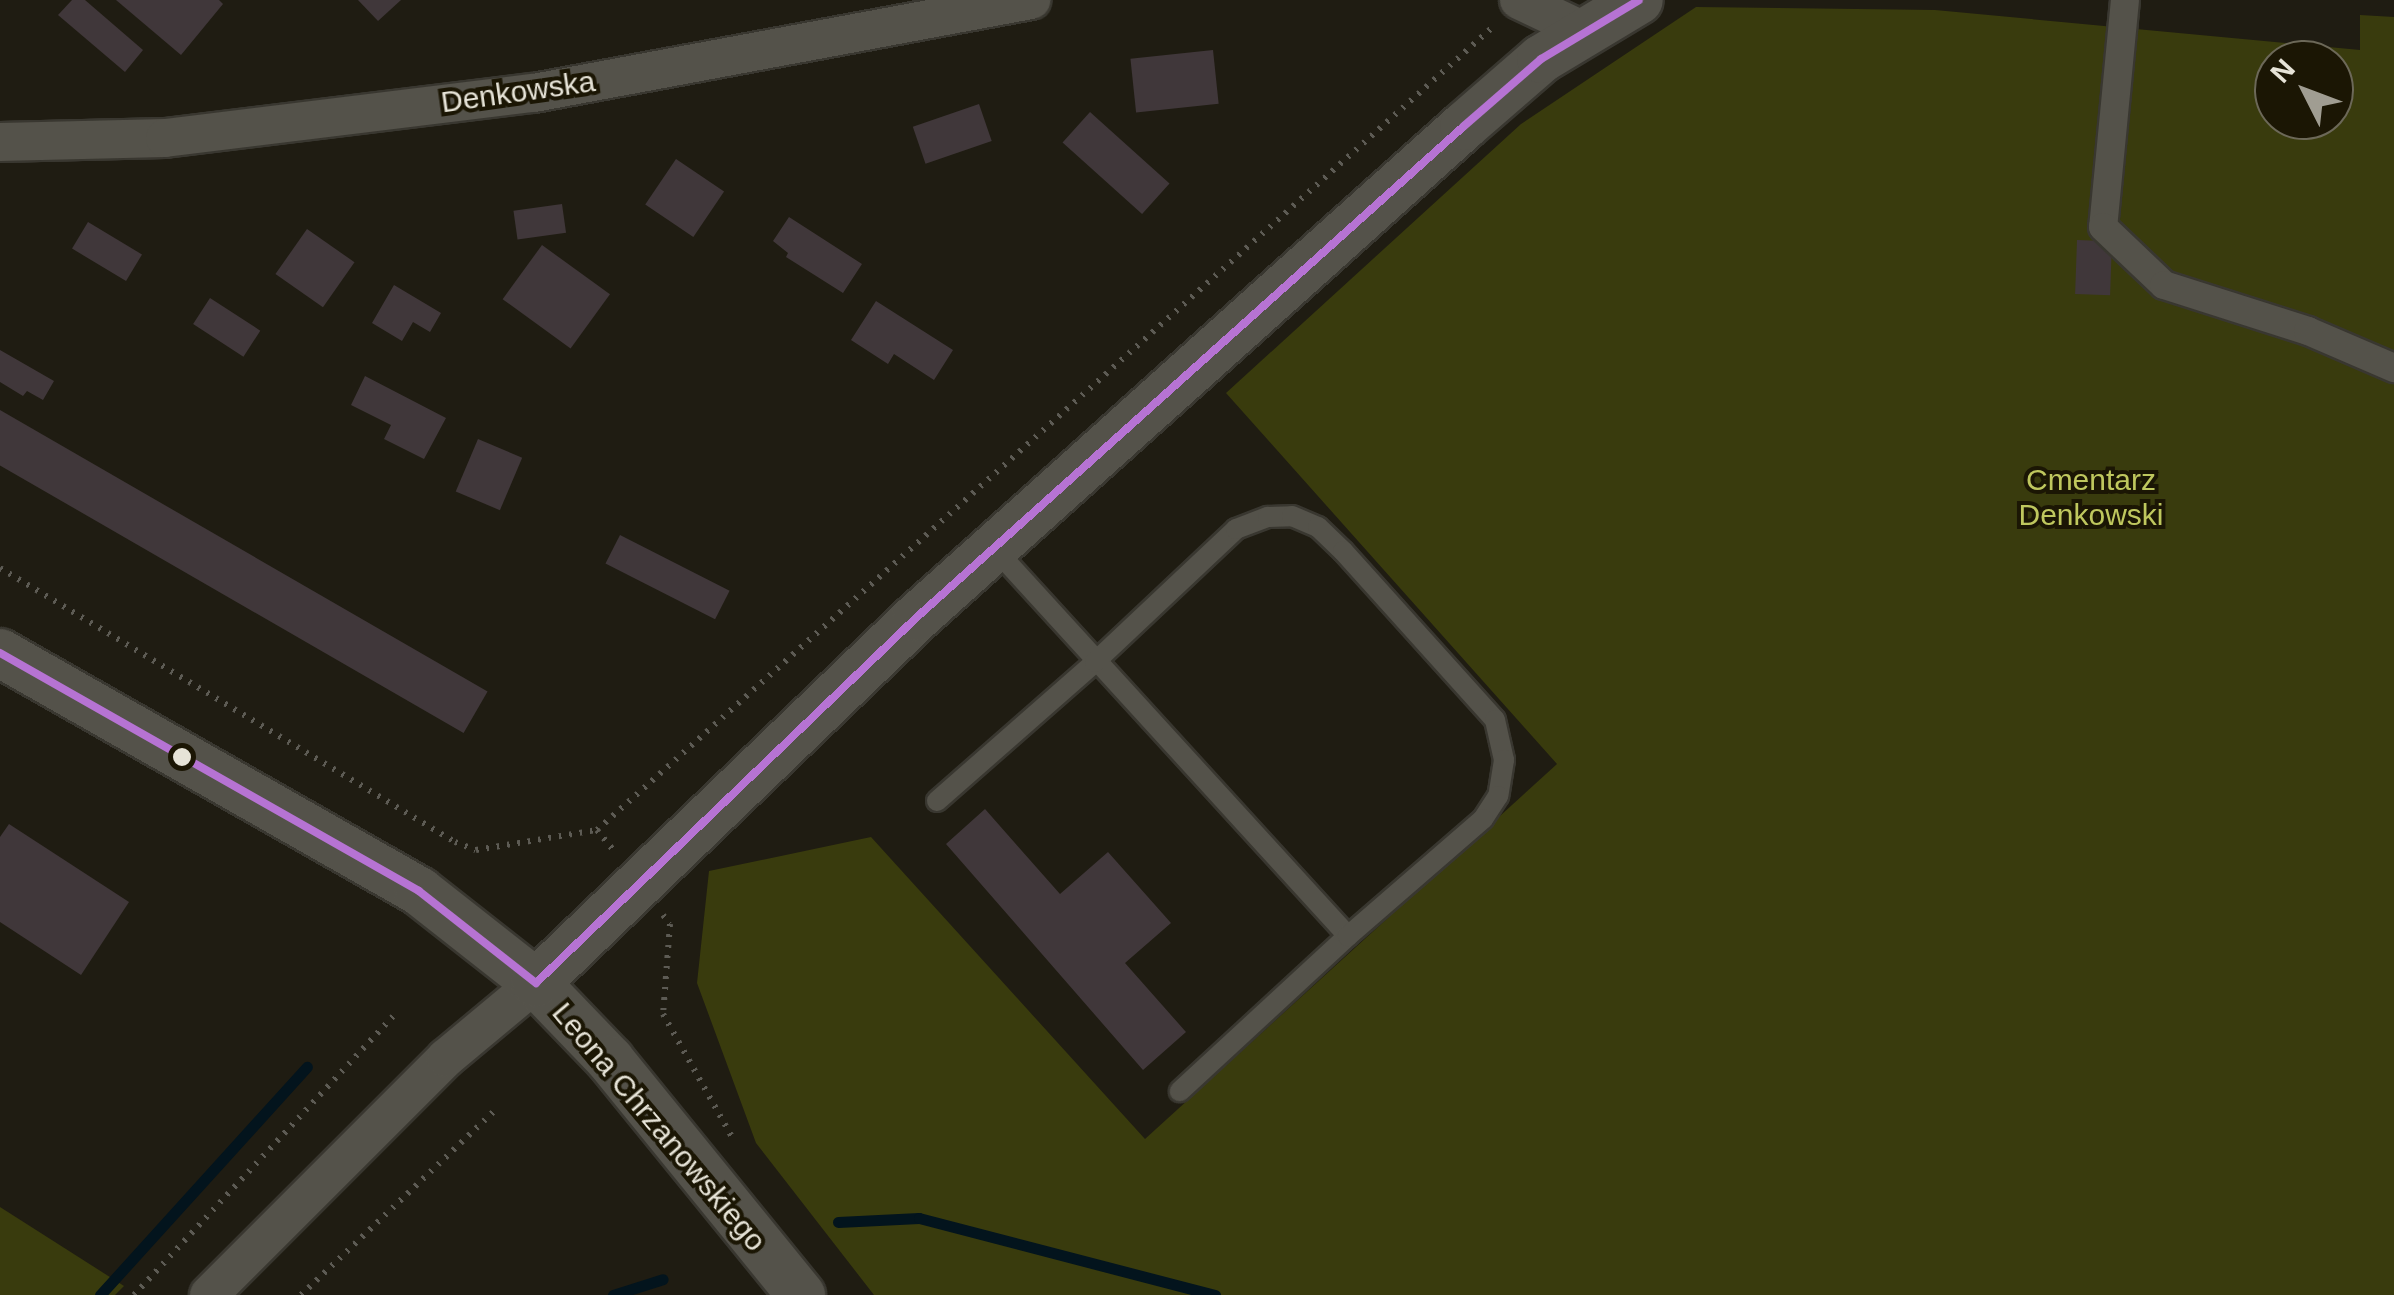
<!DOCTYPE html>
<style>
body{margin:0}
#map{position:relative;width:2394px;height:1295px;overflow:hidden;background:#1f1c12;font-family:Arial,sans-serif}
div>[style]{position:absolute}
.green>*{inset:0;background:#393b0d}
.stream>*{height:11px;margin:-5.5px;padding:0 5.5px;transform-origin:5.5px;border-radius:5.5px;background:#03141d}
.building>*{inset:0;background:#40373a;transform-origin:0 0}
.path>*{height:6px;margin-top:-3px;transform-origin:0;background:repeating-linear-gradient(90deg,#5d5b54 0 2.5px,transparent 0 10.5px)}
.roads{filter:drop-shadow(2px 0 #393730) drop-shadow(-2px 0 #393730) drop-shadow(0 2px #393730) drop-shadow(0 -2px #393730)}
.service>*{height:20px;margin:-10px;padding:0 10px;transform-origin:10px;border-radius:10px;background:#54524a}
.pedestrian>*{height:28px;margin:-14px;padding:0 14px;transform-origin:14px;border-radius:14px;background:#54524a}
.minor>*{height:38px;margin:-19px;padding:0 19px;transform-origin:19px;border-radius:19px;background:#54524a}
.tertiary>*{height:48px;margin:-24px;padding:0 24px;transform-origin:24px;border-radius:24px;background:#54524a}
.bus-1>*{height:8px;margin:-4px;padding:0 4px;transform-origin:4px;border-radius:4px;background:#b673d3}
.dots>*{width:28px;height:28px;translate:-50% -50%;box-sizing:border-box;border:5px solid #1b1604;border-radius:50%}
span{translate:-50% -50%;white-space:nowrap;text-align:center;line-height:1.15;-webkit-text-stroke:8px #1b1604;paint-order:stroke}
.street-label{font-size:30px;color:#e6e3d7}
.park-label{font-size:30px;color:#bfc75e}
.north{position:absolute;left:2254px;top:40px;width:100px;height:100px;box-sizing:border-box;background:#1b1604;border:2px solid #6c6858;border-radius:50%;rotate:312deg;font-size:28px;font-weight:700;line-height:40px;text-align:center;color:#e6e3d7}
.north::after{content:'';display:block;margin:auto;width:35px;height:45px;background:#a09d92;clip-path:polygon(50% 0,100% 100%,50% 72%,0 100%)}
</style>
<div id="map">
<div class="green">
<i style="clip-path:polygon(evenodd,1696px 7px,1935px 10px,2360px 50px,2360px 15px,2394px 17px,2394px 1295px,874px 1295px,756px 1143px,697px 983px,709px 871px,871px 837px,1145px 1139px,1557px 764px,1226px 393px,1521px 124px,1696px 7px,2274px 60px,2334px 60px,2334px 120px,2274px 120px,2274px 60px)"></i>
<i style="clip-path:polygon(0 1207px,124px 1286px,115px 1295px,0 1295px)"></i>
</div>
<div class="stream">
<i style="left:838px;top:1222px;width:81px;rotate:-2.8deg"></i>
<i style="left:919px;top:1218px;width:306px;rotate:14.6deg"></i>
<i style="left:100px;top:1295px;width:308px;rotate:-47.8deg"></i>
<i style="left:613px;top:1295px;width:52px;rotate:-17.7deg"></i>
</div>
<div class="building">
<i style="clip-path:polygon(72px 0,85px 0,143px 50px,125px 72px,58px 15px)"></i>
<i style="clip-path:polygon(116px 0,219px 0,223px 4px,181px 55px)"></i>
<i style="clip-path:polygon(358px 0,401px 0,378px 21px)"></i>
<i style="left:1213px;top:50px;width:54px;height:83px;rotate:84deg"></i>
<i style="left:979px;top:104px;width:39px;height:70px;rotate:71deg"></i>
<i style="left:1090px;top:112px;width:107px;height:41px;rotate:42deg"></i>
<i style="left:676px;top:159px;width:58px;height:55px;rotate:34deg"></i>
<i style="left:562px;top:204px;width:29px;height:49px;rotate:82deg"></i>
<i style="clip-path:polygon(789px 217px,862px 264px,843px 293px,786px 257px,788px 253px,773px 241px)"></i>
<i style="left:88px;top:222px;width:63px;height:31px;rotate:31deg"></i>
<i style="left:307px;top:229px;width:58px;height:55px;rotate:35deg"></i>
<i style="left:2077px;top:240px;width:35px;height:54px;rotate:2deg"></i>
<i style="left:542px;top:245px;width:84px;height:67px;rotate:36deg"></i>
<i style="clip-path:polygon(394px 285px,441px 313px,430px 332px,413px 322px,402px 341px,372px 323px)"></i>
<i style="left:210px;top:298px;width:60px;height:31px;rotate:33deg"></i>
<i style="clip-path:polygon(876px 301px,953px 350px,934px 380px,894px 354px,888px 364px,851px 340px)"></i>
<i style="clip-path:polygon(0 350px,54px 381px,43px 400px,27px 391px,23px 396px,0 382px)"></i>
<i style="clip-path:polygon(365px 376px,446px 418px,424px 459px,384px 439px,391px 425px,351px 405px)"></i>
<i style="left:0;top:410px;width:563px;height:48px;rotate:30deg"></i>
<i style="left:478px;top:439px;width:48px;height:57px;rotate:23deg"></i>
<i style="left:620px;top:535px;width:123px;height:32px;rotate:27deg"></i>
<i style="clip-path:polygon(985px 809px,1060px 894px,1108px 852px,1171px 923px,1125px 963px,1186px 1032px,1143px 1070px,946px 844px)"></i>
<i style="clip-path:polygon(9px 824px,129px 902px,81px 975px,0 922px,0 837px)"></i>
</div>
<div class="path">
<i style="left:0;top:568px;width:531px;rotate:31.06deg"></i>
<i style="left:455px;top:842px;width:22px;rotate:21deg"></i>
<i style="left:476px;top:850px;width:123px;rotate:-9.4deg"></i>
<i style="left:597px;top:830px;width:26px;rotate:51deg"></i>
<i style="left:597px;top:830px;width:1203px;rotate:-41.87deg"></i>
<i style="left:663px;top:915px;width:11px;rotate:52deg"></i>
<i style="left:670px;top:924px;width:90px;rotate:94.4deg"></i>
<i style="left:663px;top:1014px;width:141px;rotate:60.7deg"></i>
<i style="left:134px;top:1295px;width:386px;rotate:-47.1deg"></i>
<i style="left:301px;top:1295px;width:269px;rotate:-43.6deg"></i>
</div>
<div class="roads">
<div class="service">
<i style="left:994px;top:548px;width:525px;rotate:47.62deg"></i>
<i style="left:1348px;top:936px;width:229px;rotate:137.3deg"></i>
<i style="left:937px;top:801px;width:210px;rotate:-41.3deg"></i>
<i style="left:1095px;top:662px;width:194px;rotate:-43.3deg"></i>
<i style="left:1236px;top:529px;width:34px;rotate:-21deg"></i>
<i style="left:1268px;top:517px;width:24px;rotate:-2deg"></i>
<i style="left:1292px;top:516px;width:28px;rotate:23deg"></i>
<i style="left:1318px;top:527px;width:35px;rotate:44deg"></i>
<i style="left:1343px;top:551px;width:227px;rotate:48deg"></i>
<i style="left:1495px;top:720px;width:41px;rotate:77.3deg"></i>
<i style="left:1504px;top:760px;width:36px;rotate:99deg"></i>
<i style="left:1498px;top:796px;width:27px;rotate:123deg"></i>
<i style="left:1483px;top:819px;width:179px;rotate:139.1deg"></i>
</div>
<div class="pedestrian">
<i style="left:2125px;top:0;width:228px;rotate:95.5deg"></i>
<i style="left:2103px;top:227px;width:84px;rotate:43.6deg"></i>
<i style="left:2164px;top:285px;width:151px;rotate:17.7deg"></i>
<i style="left:2308px;top:331px;width:94px;rotate:23.3deg"></i>
</div>
<div class="minor">
<i style="left:1519px;top:0;width:72px;rotate:25.5deg"></i>
<i style="left:0;top:142px;width:165px;rotate:-1.4deg"></i>
<i style="left:165px;top:138px;width:372px;rotate:-7deg"></i>
<i style="left:534px;top:93px;width:506px;rotate:-10.6deg"></i>
<i style="left:209px;top:1295px;width:335px;rotate:-45deg"></i>
<i style="left:446px;top:1058px;width:117px;rotate:-39.8deg"></i>
</div>
<div class="tertiary">
<i style="left:0;top:653px;width:482px;rotate:29.6deg"></i>
<i style="left:419px;top:891px;width:149px;rotate:38.2deg"></i>
<i style="left:536px;top:983px;width:107px;rotate:46.1deg"></i>
<i style="left:610px;top:1060px;width:303px;rotate:50.9deg"></i>
<i style="left:536px;top:983px;width:528px;rotate:-43.85deg"></i>
<i style="left:917px;top:617px;width:735px;rotate:-41.91deg"></i>
<i style="left:1464px;top:126px;width:102px;rotate:-41deg"></i>
<i style="left:1541px;top:59px;width:114px;rotate:-31deg"></i>
</div>
</div>
<div class="bus-1">
<i style="left:0;top:653px;width:482px;rotate:29.6deg"></i>
<i style="left:419px;top:891px;width:149px;rotate:38.2deg"></i>
<i style="left:536px;top:983px;width:528px;rotate:-43.85deg"></i>
<i style="left:917px;top:617px;width:735px;rotate:-41.91deg"></i>
<i style="left:1464px;top:126px;width:102px;rotate:-41deg"></i>
<i style="left:1541px;top:59px;width:114px;rotate:-31deg"></i>
</div>
<div class="dots">
<i style="left:182px;top:757px;background:#e6e3d7"></i>
</div>
<div class="street-label">
<span style="left:518px;top:92px;rotate:-8deg">Denkowska</span>
<span style="left:659px;top:1127px;rotate:50deg">Leona Chrzanowskiego</span>
</div>
<div class="park-label">
<span style="left:2091px;top:497px">Cmentarz<br>Denkowski</span>
</div>
<div class="north">N</div>
</div>
